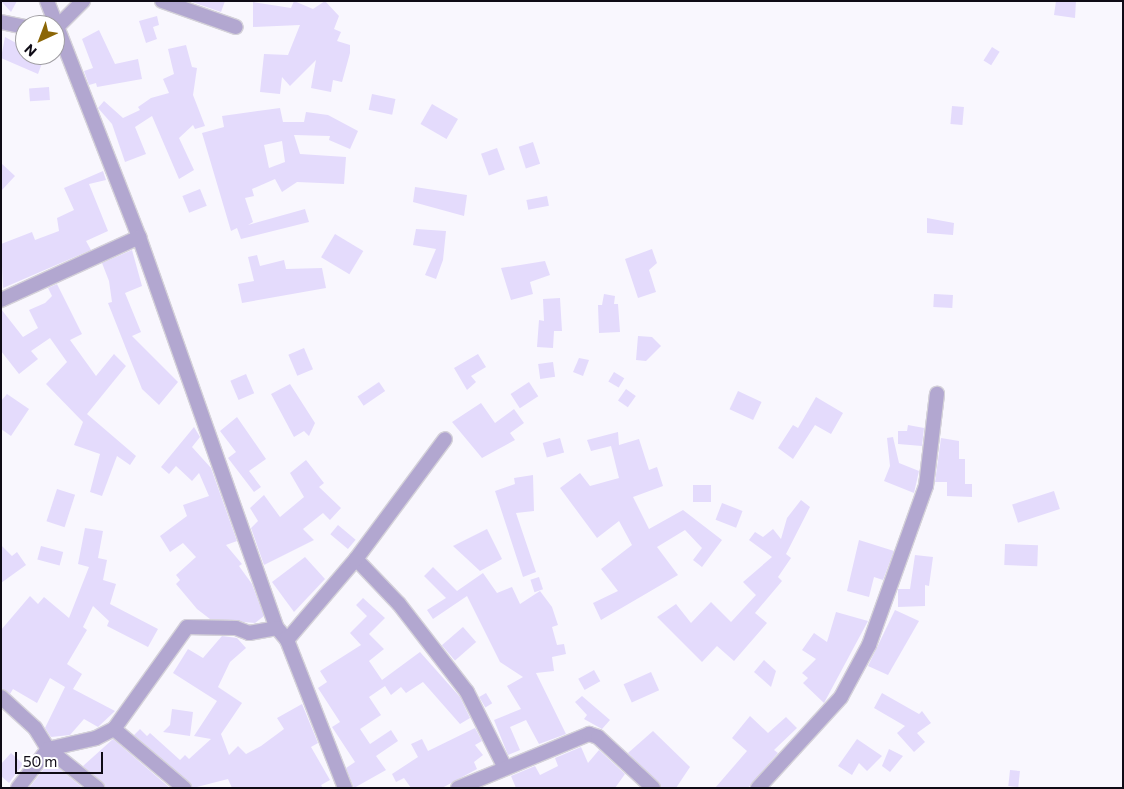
<!DOCTYPE html>
<style>
body{margin:0}
#map{position:relative;width:1124px;height:789px;overflow:hidden;background:#f9f7fe;font-family:Commissioner,sans-serif}
div>[style]{position:absolute}
.building>*{inset:0;background:#e4dbfc;transform-origin:0 0}
.roads{filter:drop-shadow(1px 0 #d4d1d9) drop-shadow(-1px 0 #d4d1d9) drop-shadow(0 1px #d4d1d9) drop-shadow(0 -1px #d4d1d9)}
.street>*{height:14px;margin:-7px;padding:0 7px;transform-origin:7px;border-radius:7px;background:#b2a7d0}
span{translate:-50% -50%;white-space:nowrap;text-align:center;line-height:1.15;-webkit-text-stroke:4.5px #fff;paint-order:stroke}
.frame{position:absolute;inset:0;border:2px solid #0f0b16;pointer-events:none}
.north{position:absolute;left:15px;top:15px;width:50px;height:50px;box-sizing:border-box;background:#fff;border:1px solid #9f9da2;border-radius:50%;rotate:223deg;font-size:14px;font-weight:700;line-height:20px;text-align:center;color:#0f0b16}
.north::after{content:'';display:block;margin:auto;width:18px;height:22px;background:#8b6606;clip-path:polygon(50% 0,100% 100%,50% 72%,0 100%)}
.scale{position:absolute;left:15px;top:752px;width:88px;height:22px;box-sizing:border-box;border:2px solid #0f0b16;border-top:0;padding-left:6px;font-size:15px;line-height:18px;white-space:nowrap;color:#0f0b16;-webkit-text-stroke:4px #fff;paint-order:stroke}
</style>
<div id="map">
<div class="building">
<i style="clip-path:polygon(1px 1px,17px 1px,11px 12px)"></i>
<i style="clip-path:polygon(189px 1px,225px 1px,221px 12px)"></i>
<i style="clip-path:polygon(294px 1px,313px 9px,325px 1px,339px 16px,334px 29px,341px 32px,337px 41px,350px 45px,350px 53px,342px 82px,333px 80px,331px 92px,311px 88px,316px 60px,290px 86px,282px 77px,280px 94px,260px 92px,264px 54px,288px 55px,300px 25px,253px 27px,253px 2px,291px 8px)"></i>
<i style="clip-path:polygon(1056px 1px,1076px 1px,1075px 18px,1054px 15px)"></i>
<i style="clip-path:polygon(157px 16px,159px 25px,153px 27px,157px 39px,146px 43px,139px 21px)"></i>
<i style="clip-path:polygon(99px 30px,115px 64px,138px 59px,142px 79px,97px 87px,96px 83px,89px 85px,84px 71px,93px 68px,82px 39px)"></i>
<i style="clip-path:polygon(22px 35px,25px 55px,45px 55px,38px 74px,1px 58px,5px 37px,18px 44px)"></i>
<i style="clip-path:polygon(186px 45px,192px 67px,197px 68px,193px 95px,205px 126px,195px 129px,193px 125px,179px 138px,194px 170px,179px 179px,152px 116px,135px 127px,146px 154px,125px 162px,112px 124px,98px 108px,104px 101px,123px 118px,140px 110px,138px 107px,151px 98px,169px 93px,163px 79px,174px 74px,168px 49px)"></i>
<i style="left:992px;top:47px;width:9px;height:16px;rotate:32deg"></i>
<i style="left:49px;top:87px;width:13px;height:20px;rotate:86deg"></i>
<i style="left:372px;top:94px;width:24px;height:16px;rotate:12deg"></i>
<i style="left:432px;top:104px;width:30px;height:23px;rotate:30deg"></i>
<i style="left:952px;top:106px;width:12px;height:18px;rotate:5deg"></i>
<i style="clip-path:polygon(evenodd,280px 108px,283px 122px,304px 122px,306px 112px,328px 115px,358px 131px,350px 149px,329px 140px,330px 136px,294px 135px,300px 154px,346px 157px,344px 184px,297px 182px,282px 192px,275px 179px,252px 189px,254px 196px,245px 198px,253px 222px,248px 225px,305px 209px,309px 222px,241px 239px,237px 228px,231px 231px,202px 133px,224px 127px,222px 116px,280px 108px,282px 141px,285px 162px,269px 168px,264px 145px,282px 141px)"></i>
<i style="left:533px;top:142px;width:23px;height:15px;rotate:72deg"></i>
<i style="left:497px;top:148px;width:23px;height:17px;rotate:70deg"></i>
<i style="clip-path:polygon(1px 163px,15px 176px,1px 191px)"></i>
<i style="clip-path:polygon(103px 171px,106px 180px,89px 184px,108px 231px,86px 241px,91px 250px,3px 288px,1px 244px,32px 232px,35px 240px,59px 231px,57px 218px,74px 210px,64px 188px)"></i>
<i style="clip-path:polygon(415px 187px,467px 195px,464px 216px,413px 202px)"></i>
<i style="left:200px;top:189px;width:18px;height:19px;rotate:68deg"></i>
<i style="left:547px;top:196px;width:10px;height:21px;rotate:79deg"></i>
<i style="clip-path:polygon(927px 218px,954px 223px,953px 235px,927px 233px)"></i>
<i style="clip-path:polygon(416px 229px,446px 231px,443px 260px,436px 279px,425px 275px,436px 249px,413px 245px)"></i>
<i style="left:335px;top:234px;width:33px;height:27px;rotate:31deg"></i>
<i style="clip-path:polygon(652px 249px,657px 263px,649px 270px,656px 292px,638px 298px,625px 259px)"></i>
<i style="clip-path:polygon(132px 250px,142px 286px,125px 293px,141px 332px,132px 336px,178px 382px,159px 405px,142px 389px,108px 303px,112px 302px,109px 281px,102px 263px)"></i>
<i style="clip-path:polygon(257px 255px,260px 266px,284px 260px,286px 269px,322px 268px,326px 288px,242px 303px,238px 284px,254px 281px,248px 257px)"></i>
<i style="clip-path:polygon(545px 261px,550px 275px,530px 282px,533px 294px,511px 300px,501px 268px)"></i>
<i style="clip-path:polygon(57px 284px,82px 334px,70px 340px,96px 376px,114px 354px,126px 366px,87px 414px,136px 456px,130px 465px,117px 456px,102px 496px,90px 492px,100px 454px,74px 445px,83px 422px,46px 384px,67px 362px,50px 338px,31px 351px,38px 359px,19px 374px,1px 351px,1px 309px,23px 337px,38px 328px,29px 310px,45px 303px,52px 296px,48px 288px)"></i>
<i style="clip-path:polygon(604px 294px,615px 296px,614px 304px,618px 304px,620px 332px,599px 333px,598px 305px,602px 305px)"></i>
<i style="left:934px;top:294px;width:19px;height:13px;rotate:3deg"></i>
<i style="clip-path:polygon(560px 298px,562px 331px,554px 331px,553px 348px,537px 347px,539px 320px,544px 321px,543px 299px)"></i>
<i style="clip-path:polygon(638px 336px,652px 337px,661px 346px,646px 361px,636px 360px)"></i>
<i style="left:304px;top:348px;width:23px;height:17px;rotate:67deg"></i>
<i style="clip-path:polygon(478px 354px,486px 367px,471px 376px,476px 382px,467px 390px,454px 368px)"></i>
<i style="clip-path:polygon(579px 358px,589px 360px,583px 376px,573px 372px)"></i>
<i style="left:553px;top:362px;width:15px;height:15px;rotate:82deg"></i>
<i style="left:614px;top:372px;width:12px;height:11px;rotate:31deg"></i>
<i style="left:246px;top:374px;width:21px;height:17px;rotate:67deg"></i>
<i style="left:379px;top:382px;width:11px;height:26px;rotate:56deg"></i>
<i style="left:529px;top:382px;width:17px;height:22px;rotate:57deg"></i>
<i style="clip-path:polygon(290px 384px,315px 423px,309px 436px,304px 431px,294px 437px,271px 394px)"></i>
<i style="left:626px;top:389px;width:12px;height:14px;rotate:35deg"></i>
<i style="left:738px;top:391px;width:26px;height:20px;rotate:25deg"></i>
<i style="clip-path:polygon(7px 394px,29px 409px,11px 436px,1px 429px,1px 401px)"></i>
<i style="clip-path:polygon(816px 397px,843px 413px,831px 434px,815px 425px,793px 459px,778px 448px,793px 425px,798px 428px)"></i>
<i style="clip-path:polygon(481px 403px,495px 423px,514px 409px,524px 423px,510px 433px,515px 440px,482px 458px,452px 422px)"></i>
<i style="clip-path:polygon(237px 417px,266px 459px,249px 471px,261px 487px,254px 492px,228px 458px,236px 452px,220px 431px)"></i>
<i style="clip-path:polygon(908px 425px,924px 428px,922px 446px,898px 444px,898px 431px,907px 431px)"></i>
<i style="clip-path:polygon(194px 427px,200px 437px,192px 447px,211px 468px,237px 541px,226px 545px,242px 564px,239px 566px,252px 584px,264px 616px,255px 623px,210px 619px,197px 609px,176px 584px,180px 580px,176px 575px,196px 557px,183px 543px,170px 552px,160px 536px,187px 516px,183px 505px,209px 496px,199px 473px,192px 481px,176px 466px,169px 474px,161px 467px)"></i>
<i style="clip-path:polygon(618px 432px,619px 445px,639px 439px,649px 470px,657px 467px,663px 486px,633px 497px,649px 529px,683px 510px,722px 540px,702px 567px,693px 560px,702px 548px,685px 530px,657px 547px,678px 575px,601px 620px,593px 603px,618px 591px,601px 569px,632px 545px,619px 521px,597px 538px,560px 488px,580px 473px,590px 486px,619px 478px,611px 446px,591px 451px,587px 440px)"></i>
<i style="clip-path:polygon(893px 437px,899px 463px,919px 471px,914px 493px,884px 481px,890px 466px,887px 438px)"></i>
<i style="left:560px;top:438px;width:15px;height:18px;rotate:74deg"></i>
<i style="clip-path:polygon(941px 438px,959px 441px,959px 459px,965px 459px,965px 484px,972px 484px,972px 497px,947px 496px,947px 482px,935px 482px)"></i>
<i style="clip-path:polygon(306px 460px,324px 483px,319px 487px,341px 508px,330px 520px,323px 513px,303px 529px,314px 540px,264px 565px,251px 528px,258px 521px,250px 508px,264px 495px,280px 517px,304px 497px,290px 473px)"></i>
<i style="clip-path:polygon(533px 475px,534px 511px,516px 513px,536px 572px,523px 577px,495px 491px,515px 484px,514px 478px)"></i>
<i style="left:693px;top:485px;width:18px;height:17px"></i>
<i style="left:57px;top:489px;width:19px;height:34px;rotate:18deg"></i>
<i style="left:1054px;top:491px;width:19px;height:44px;rotate:72deg"></i>
<i style="clip-path:polygon(801px 500px,810px 507px,786px 554px,791px 558px,778px 577px,782px 581px,755px 613px,767px 623px,734px 661px,717px 646px,702px 662px,657px 617px,676px 604px,691px 623px,711px 602px,731px 622px,756px 595px,743px 582px,772px 557px,749px 540px,755px 532px,763px 537px,773px 529px,781px 539px,787px 518px)"></i>
<i style="left:722px;top:503px;width:22px;height:18px;rotate:21deg"></i>
<i style="left:338px;top:525px;width:23px;height:12px;rotate:40deg"></i>
<i style="clip-path:polygon(85px 528px,103px 531px,98px 558px,107px 560px,103px 580px,116px 584px,110px 604px,158px 629px,148px 647px,107px 626px,109px 621px,93px 606px,83px 627px,87px 630px,67px 664px,82px 674px,73px 689px,115px 711px,98px 727px,84px 719px,70px 735px,51px 737px,45px 728px,65px 687px,50px 678px,37px 703px,13px 689px,10px 694px,1px 688px,1px 630px,30px 596px,38px 604px,44px 597px,69px 618px,89px 567px,78px 564px)"></i>
<i style="clip-path:polygon(487px 529px,502px 559px,480px 571px,453px 546px)"></i>
<i style="clip-path:polygon(859px 540px,894px 551px,883px 580px,874px 577px,869px 597px,847px 591px)"></i>
<i style="left:1005px;top:544px;width:33px;height:21px;rotate:2deg"></i>
<i style="clip-path:polygon(1px 545px,12px 556px,17px 552px,26px 565px,1px 583px)"></i>
<i style="left:41px;top:546px;width:23px;height:14px;rotate:15deg"></i>
<i style="clip-path:polygon(915px 555px,933px 557px,929px 586px,925px 585px,925px 606px,898px 607px,898px 589px,910px 589px)"></i>
<i style="clip-path:polygon(305px 557px,325px 579px,294px 612px,272px 582px)"></i>
<i style="clip-path:polygon(433px 567px,457px 591px,483px 573px,497px 593px,512px 587px,520px 604px,540px 591px,552px 607px,558px 625px,552px 627px,557px 645px,564px 644px,566px 654px,552px 657px,554px 671px,536px 673px,566px 734px,539px 744px,526px 720px,510px 727px,520px 750px,508px 755px,494px 720px,521px 709px,507px 686px,523px 677px,500px 662px,467px 596px,433px 619px,427px 610px,446px 598px,424px 576px)"></i>
<i style="left:539px;top:577px;width:13px;height:9px;rotate:72deg"></i>
<i style="clip-path:polygon(363px 598px,385px 618px,369px 634px,384px 649px,369px 661px,382px 680px,420px 652px,460px 697px,470px 718px,460px 724px,423px 682px,406px 693px,401px 687px,391px 695px,385px 686px,369px 697px,381px 715px,360px 729px,370px 744px,391px 730px,398px 741px,376px 756px,386px 770px,354px 788px,346px 768px,355px 762px,332px 727px,340px 722px,318px 688px,327px 682px,320px 671px,361px 645px,350px 633px,367px 616px,356px 605px)"></i>
<i style="clip-path:polygon(895px 610px,919px 621px,888px 675px,868px 666px)"></i>
<i style="clip-path:polygon(836px 612px,868px 621px,824px 703px,803px 683px,808px 678px,802px 673px,816px 659px,802px 650px,814px 633px,827px 642px)"></i>
<i style="left:463px;top:627px;width:20px;height:28px;rotate:49deg"></i>
<i style="clip-path:polygon(222px 636px,237px 638px,246px 648px,230px 662px,218px 687px,242px 703px,221px 734px,229px 755px,238px 746px,246px 754px,261px 746px,284px 729px,277px 718px,302px 704px,318px 743px,311px 747px,330px 780px,321px 785px,323px 788px,232px 788px,228px 779px,193px 788px,134px 735px,140px 729px,147px 736px,150px 733px,180px 760px,185px 755px,189px 759px,211px 739px,194px 736px,217px 701px,173px 673px,188px 649px,203px 658px)"></i>
<i style="clip-path:polygon(764px 660px,776px 671px,771px 687px,754px 672px)"></i>
<i style="left:594px;top:670px;width:13px;height:18px;rotate:61deg"></i>
<i style="left:651px;top:672px;width:20px;height:30px;rotate:66deg"></i>
<i style="left:486px;top:693px;width:12px;height:8px;rotate:59deg"></i>
<i style="clip-path:polygon(882px 693px,919px 714px,922px 711px,931px 723px,917px 733px,925px 742px,914px 752px,897px 733px,905px 726px,874px 708px)"></i>
<i style="clip-path:polygon(582px 696px,610px 720px,602px 729px,584px 719px,587px 715px,575px 702px)"></i>
<i style="clip-path:polygon(172px 709px,193px 712px,190px 736px,163px 732px,170px 725px)"></i>
<i style="clip-path:polygon(750px 716px,768px 733px,786px 717px,797px 728px,774px 750px,778px 753px,748px 788px,715px 788px,747px 751px,732px 738px)"></i>
<i style="clip-path:polygon(475px 728px,482px 741px,475px 745px,483px 755px,474px 762px,477px 769px,442px 788px,411px 788px,404px 778px,396px 782px,392px 774px,418px 757px,411px 744px,422px 739px,428px 751px)"></i>
<i style="clip-path:polygon(653px 731px,690px 767px,676px 788px,662px 788px,628px 753px)"></i>
<i style="clip-path:polygon(113px 739px,170px 788px,106px 788px,83px 766px)"></i>
<i style="clip-path:polygon(857px 739px,882px 756px,867px 771px,859px 763px,852px 775px,838px 766px)"></i>
<i style="clip-path:polygon(581px 747px,588px 763px,599px 750px,625px 774px,615px 788px,516px 788px,511px 776px,535px 766px,540px 775px,558px 766px,555px 758px)"></i>
<i style="clip-path:polygon(889px 749px,903px 756px,890px 772px,882px 766px)"></i>
<i style="clip-path:polygon(11px 753px,23px 764px,9px 783px,1px 776px,1px 764px)"></i>
<i style="clip-path:polygon(50px 761px,83px 788px,29px 788px)"></i>
<i style="left:1010px;top:770px;width:10px;height:16px;rotate:6deg"></i>
</div>
<div class="roads">
<div class="street">
<i style="left:47px;top:1px;width:253px;rotate:68.7deg"></i>
<i style="left:139px;top:237px;width:415px;rotate:70.6deg"></i>
<i style="left:277px;top:628px;width:16px;rotate:50deg"></i>
<i style="left:287px;top:640px;width:159px;rotate:68.6deg"></i>
<i style="left:162px;top:1px;width:78px;rotate:19.4deg"></i>
<i style="left:1px;top:22px;width:25px;rotate:12deg"></i>
<i style="left:55px;top:29px;width:40px;rotate:-45deg"></i>
<i style="left:1px;top:300px;width:152px;rotate:-24.5deg"></i>
<i style="left:356px;top:559px;width:62px;rotate:46.3deg"></i>
<i style="left:399px;top:604px;width:111px;rotate:52.3deg"></i>
<i style="left:467px;top:692px;width:85px;rotate:63.4deg"></i>
<i style="left:287px;top:640px;width:106px;rotate:-49.6deg"></i>
<i style="left:356px;top:559px;width:149px;rotate:-53.4deg"></i>
<i style="left:1px;top:697px;width:46px;rotate:42.4deg"></i>
<i style="left:35px;top:728px;width:25px;rotate:58deg"></i>
<i style="left:48px;top:749px;width:63px;rotate:38.5deg"></i>
<i style="left:114px;top:729px;width:92px;rotate:40.1deg"></i>
<i style="left:18px;top:788px;width:49px;rotate:-52.4deg"></i>
<i style="left:48px;top:749px;width:49px;rotate:-12.9deg"></i>
<i style="left:96px;top:738px;width:20px;rotate:-27deg"></i>
<i style="left:114px;top:729px;width:125px;rotate:-54.4deg"></i>
<i style="left:187px;top:627px;width:49px;rotate:1.2deg"></i>
<i style="left:236px;top:628px;width:14px;rotate:21deg"></i>
<i style="left:249px;top:633px;width:28px;rotate:-10deg"></i>
<i style="left:458px;top:788px;width:142px;rotate:-22.4deg"></i>
<i style="left:589px;top:734px;width:9px;rotate:18deg"></i>
<i style="left:598px;top:737px;width:75px;rotate:42.8deg"></i>
<i style="left:758px;top:788px;width:123px;rotate:-47.6deg"></i>
<i style="left:841px;top:697px;width:59px;rotate:-61.7deg"></i>
<i style="left:869px;top:645px;width:169px;rotate:-70.3deg"></i>
<i style="left:926px;top:486px;width:93px;rotate:-83.2deg"></i>
</div>
</div>
<div class="frame"></div>
<div class="north">N</div>
<div class="scale">50 m</div>
</div>
